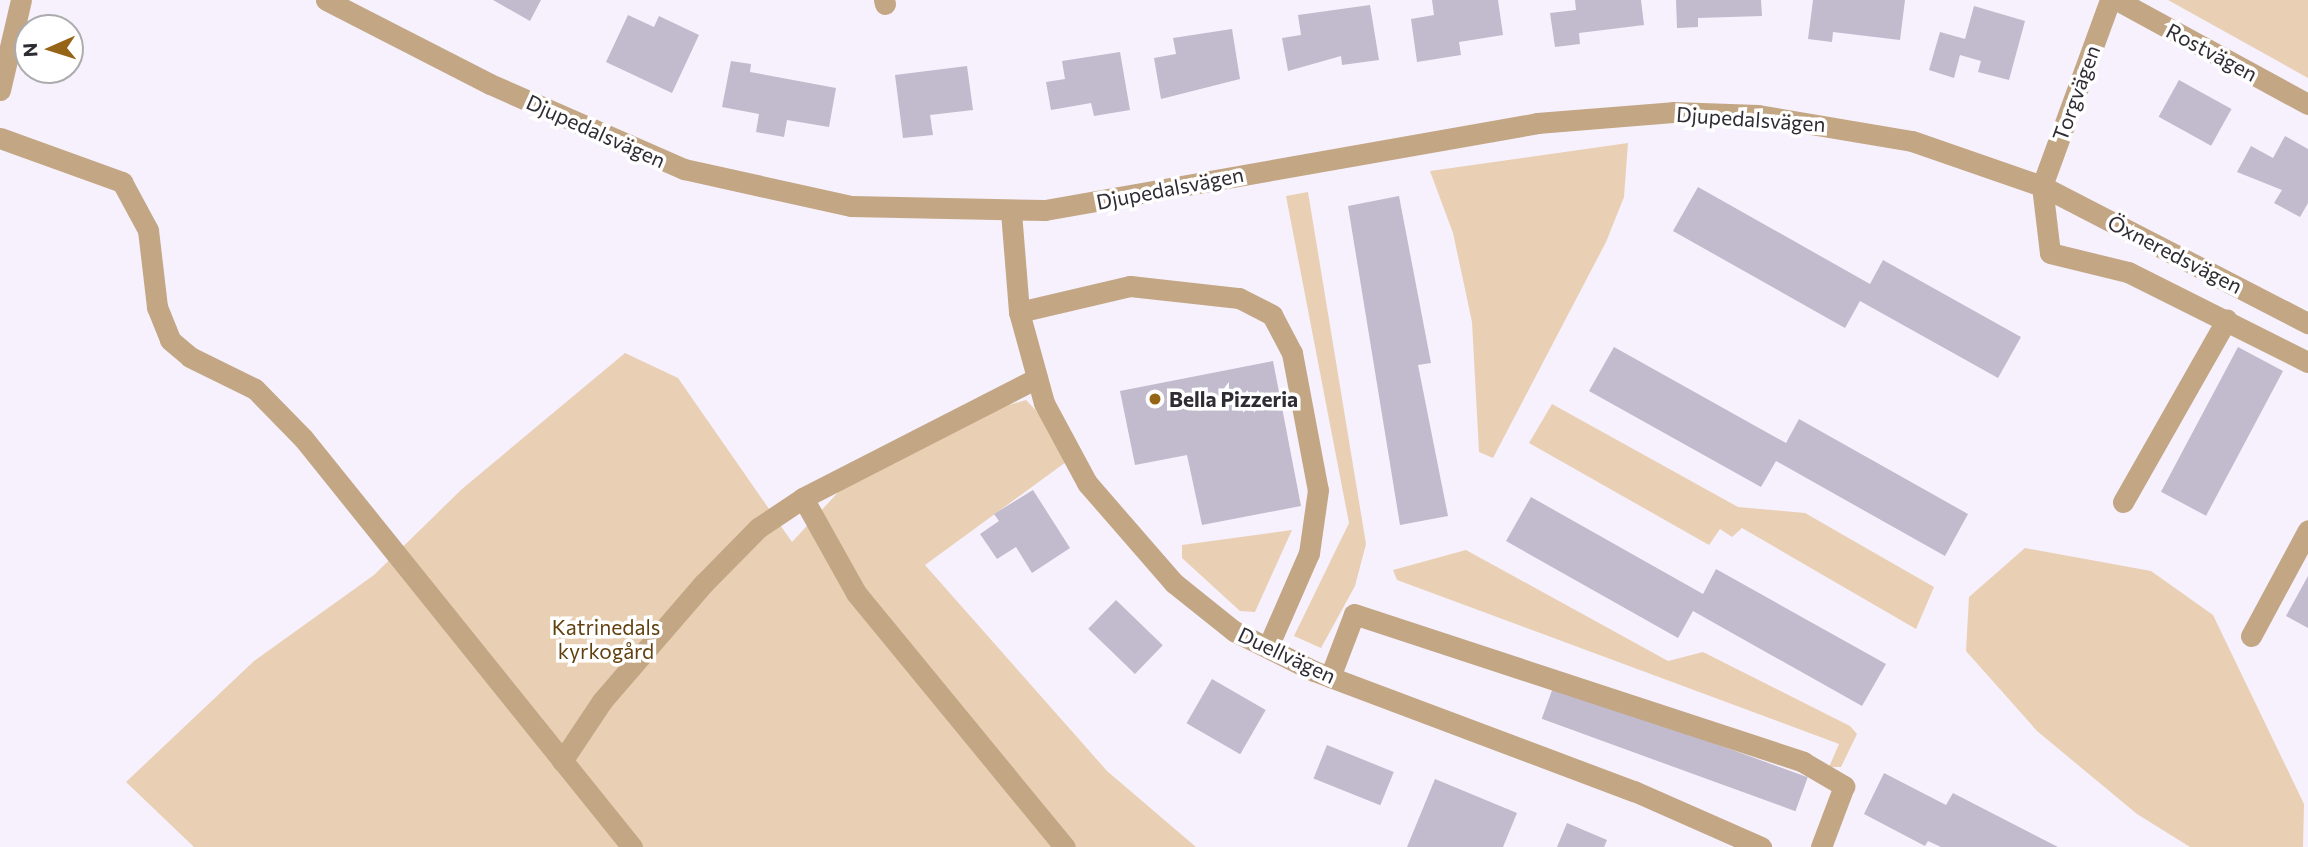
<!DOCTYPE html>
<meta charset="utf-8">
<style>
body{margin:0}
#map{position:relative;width:2308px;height:847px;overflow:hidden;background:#f6f1fd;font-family:Commissioner,sans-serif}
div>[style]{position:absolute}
.green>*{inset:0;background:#e9d0b4}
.building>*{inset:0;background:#c2bacd;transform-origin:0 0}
.minor>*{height:21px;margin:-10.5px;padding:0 10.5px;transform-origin:10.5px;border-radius:10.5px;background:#c3a684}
.dots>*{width:19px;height:19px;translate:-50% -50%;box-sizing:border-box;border:4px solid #fff;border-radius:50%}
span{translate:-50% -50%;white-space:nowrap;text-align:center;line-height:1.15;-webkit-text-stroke:7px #fff;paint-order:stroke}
.street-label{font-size:21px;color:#2f2c33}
.poi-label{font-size:21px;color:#2f2c33;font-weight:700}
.left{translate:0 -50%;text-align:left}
.park-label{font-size:21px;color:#62400f}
.north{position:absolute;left:14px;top:14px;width:70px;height:70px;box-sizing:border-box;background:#fff;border:2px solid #acabad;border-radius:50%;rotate:267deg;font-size:19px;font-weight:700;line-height:28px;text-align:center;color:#2f2c33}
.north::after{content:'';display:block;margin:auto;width:24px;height:32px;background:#966417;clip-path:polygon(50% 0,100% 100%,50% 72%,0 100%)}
</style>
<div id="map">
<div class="green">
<i style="clip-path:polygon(2168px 0,2308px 0,2308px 78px)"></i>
<i style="clip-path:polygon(1628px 143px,1624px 197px,1606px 242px,1493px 458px,1479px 452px,1472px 322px,1453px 233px,1430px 171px)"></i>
<i style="clip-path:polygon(1308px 192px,1366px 544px,1355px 586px,1321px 648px,1294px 636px,1349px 523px,1286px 196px)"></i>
<i style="clip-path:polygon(625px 353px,678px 378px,792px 542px,843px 487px,971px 416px,1026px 400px,1077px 454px,925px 565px,1107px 771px,1196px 847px,194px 847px,126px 782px,254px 661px,374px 575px,462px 489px)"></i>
<i style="clip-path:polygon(1552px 404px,1738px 507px,1805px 513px,1934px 587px,1916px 629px,1742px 528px,1732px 537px,1720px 529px,1709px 545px,1529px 443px)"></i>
<i style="clip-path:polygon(1292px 530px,1255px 612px,1240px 611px,1182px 558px,1182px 545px)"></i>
<i style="clip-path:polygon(2025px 548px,2151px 571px,2213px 615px,2304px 804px,2303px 847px,2190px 847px,2137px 814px,2037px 731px,1966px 651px,1969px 597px)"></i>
<i style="clip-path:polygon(1466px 550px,1668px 661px,1703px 652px,1850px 726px,1857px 734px,1841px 767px,1829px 767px,1839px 744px,1397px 580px,1393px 570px)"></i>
</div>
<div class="building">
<i style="clip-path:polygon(493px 0,541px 0,530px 21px)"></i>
<i style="clip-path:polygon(1432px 0,1498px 0,1503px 35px,1459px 42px,1461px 55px,1417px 62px,1411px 19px,1434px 15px)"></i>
<i style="clip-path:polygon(1575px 0,1641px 0,1644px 25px,1579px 33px,1580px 44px,1555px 47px,1550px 13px,1576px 10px)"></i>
<i style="clip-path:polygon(1676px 0,1761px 0,1762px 16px,1698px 18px,1698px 27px,1677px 28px)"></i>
<i style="clip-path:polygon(1813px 0,1905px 0,1900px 40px,1833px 32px,1832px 42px,1808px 39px)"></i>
<i style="clip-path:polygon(1370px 5px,1379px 60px,1342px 65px,1341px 56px,1288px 71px,1282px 38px,1301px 35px,1298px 15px)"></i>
<i style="clip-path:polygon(1974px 6px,2025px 21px,2009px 80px,1978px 72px,1981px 61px,1960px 55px,1954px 78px,1929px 70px,1940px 32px,1965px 39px)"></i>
<i style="clip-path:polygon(628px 15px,654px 27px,659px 16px,699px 35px,672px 93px,606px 62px)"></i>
<i style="clip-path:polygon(1232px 29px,1240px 79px,1161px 99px,1154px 58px,1176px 54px,1173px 38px)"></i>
<i style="clip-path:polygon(1120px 52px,1130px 110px,1094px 116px,1091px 103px,1051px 110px,1046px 82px,1065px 79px,1062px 61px)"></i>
<i style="clip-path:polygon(731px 61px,751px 64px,750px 72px,836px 88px,829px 127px,787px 120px,784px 137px,756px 132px,759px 114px,722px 107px)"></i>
<i style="clip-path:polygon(967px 66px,973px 110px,930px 115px,933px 135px,903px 138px,895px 75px)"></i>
<i style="left:2179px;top:80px;width:60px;height:42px;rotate:29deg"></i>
<i style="clip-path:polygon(2285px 136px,2308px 149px,2308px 203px,2300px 217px,2274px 203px,2282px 190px,2237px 172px,2251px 146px,2273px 158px)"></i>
<i style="clip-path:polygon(1698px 187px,1870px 284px,1883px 260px,2021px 337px,1998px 378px,1860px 301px,1845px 328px,1673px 231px)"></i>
<i style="clip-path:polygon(1399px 196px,1431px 363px,1418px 365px,1448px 516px,1400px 525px,1348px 206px)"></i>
<i style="clip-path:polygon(1614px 347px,1786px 443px,1799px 419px,1968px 514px,1945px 556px,1776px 461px,1761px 487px,1589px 391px)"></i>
<i style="left:2238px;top:347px;width:51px;height:164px;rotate:28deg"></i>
<i style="clip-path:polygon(1273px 361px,1301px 506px,1202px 525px,1187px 455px,1135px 465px,1120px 391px)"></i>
<i style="clip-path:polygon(1033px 490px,1070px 548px,1032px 573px,1016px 547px,997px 559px,980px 534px,999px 521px,994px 514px)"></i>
<i style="clip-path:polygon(1531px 497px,1703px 594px,1716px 569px,1886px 664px,1862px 706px,1693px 611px,1678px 638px,1506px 541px)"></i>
<i style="clip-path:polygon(2308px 576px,2308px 628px,2286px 616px)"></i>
<i style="left:1116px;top:600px;width:65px;height:40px;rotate:44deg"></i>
<i style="left:1212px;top:679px;width:62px;height:51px;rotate:30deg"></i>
<i style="left:1554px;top:685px;width:270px;height:36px;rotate:20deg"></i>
<i style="left:1327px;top:745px;width:72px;height:36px;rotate:22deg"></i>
<i style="clip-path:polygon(1884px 773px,1946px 805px,1953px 793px,2058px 847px,1941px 847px,1928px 841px,1925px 846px,1864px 814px)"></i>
<i style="clip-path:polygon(1435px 779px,1517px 813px,1503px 847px,1407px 847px)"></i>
<i style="clip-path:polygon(1567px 823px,1607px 840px,1604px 847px,1557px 847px)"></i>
</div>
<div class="minor">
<i style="left:326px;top:0;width:184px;rotate:27.1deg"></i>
<i style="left:490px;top:84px;width:212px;rotate:23.7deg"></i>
<i style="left:684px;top:169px;width:171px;rotate:12.5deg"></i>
<i style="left:851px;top:206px;width:194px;rotate:1.2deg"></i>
<i style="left:1045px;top:210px;width:500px;rotate:-10deg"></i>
<i style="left:1537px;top:123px;width:136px;rotate:-4.6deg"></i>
<i style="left:1673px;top:112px;width:85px;rotate:2deg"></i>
<i style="left:1758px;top:115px;width:156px;rotate:9.6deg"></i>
<i style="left:1912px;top:141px;width:138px;rotate:19.1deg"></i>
<i style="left:2042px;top:186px;width:299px;rotate:27.3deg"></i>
<i style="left:884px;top:0;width:4px;rotate:76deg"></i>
<i style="left:2110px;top:0;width:198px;rotate:110.1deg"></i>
<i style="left:2042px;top:186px;width:67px;rotate:83.2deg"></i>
<i style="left:2050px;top:253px;width:80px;rotate:13.7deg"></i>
<i style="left:2128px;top:272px;width:201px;rotate:26.6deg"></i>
<i style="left:2117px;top:0;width:217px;rotate:28.6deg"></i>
<i style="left:0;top:90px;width:92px;rotate:-76.9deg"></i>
<i style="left:0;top:138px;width:130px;rotate:19.8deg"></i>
<i style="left:122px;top:182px;width:55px;rotate:61.6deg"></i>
<i style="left:148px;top:230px;width:78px;rotate:83.3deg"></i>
<i style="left:157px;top:307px;width:35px;rotate:68deg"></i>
<i style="left:170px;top:340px;width:26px;rotate:40deg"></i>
<i style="left:190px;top:357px;width:72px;rotate:26.2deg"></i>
<i style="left:255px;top:389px;width:69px;rotate:45.6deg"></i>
<i style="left:303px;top:438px;width:525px;rotate:51.19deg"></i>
<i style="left:1011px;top:212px;width:100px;rotate:85.4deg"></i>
<i style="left:1019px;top:312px;width:94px;rotate:74.6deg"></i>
<i style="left:1044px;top:403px;width:91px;rotate:61.7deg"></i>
<i style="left:1087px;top:483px;width:133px;rotate:49deg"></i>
<i style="left:1174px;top:583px;width:77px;rotate:38.7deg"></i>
<i style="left:1234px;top:631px;width:89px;rotate:26.6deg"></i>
<i style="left:1314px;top:671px;width:342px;rotate:20.6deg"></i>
<i style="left:1634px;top:791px;width:139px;rotate:23.8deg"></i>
<i style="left:1019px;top:312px;width:114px;rotate:-13.2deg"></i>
<i style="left:1130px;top:286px;width:110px;rotate:6.3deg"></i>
<i style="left:1239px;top:298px;width:37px;rotate:27deg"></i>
<i style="left:1272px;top:315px;width:43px;rotate:62.2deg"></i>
<i style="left:1292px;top:353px;width:139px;rotate:79.3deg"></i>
<i style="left:1318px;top:490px;width:64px;rotate:98.1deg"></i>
<i style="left:1309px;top:553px;width:103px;rotate:113.6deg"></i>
<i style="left:1037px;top:378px;width:263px;rotate:152.9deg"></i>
<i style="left:803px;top:498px;width:109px;rotate:60.8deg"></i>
<i style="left:856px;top:593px;width:329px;rotate:50.6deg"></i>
<i style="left:2123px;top:502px;width:210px;rotate:-60.4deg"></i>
<i style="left:2251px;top:636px;width:120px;rotate:-61.7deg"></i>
<i style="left:1330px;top:677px;width:67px;rotate:-69.1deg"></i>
<i style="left:1354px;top:614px;width:473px;rotate:18.2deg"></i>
<i style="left:1803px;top:762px;width:48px;rotate:30.3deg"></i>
<i style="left:1844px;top:786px;width:65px;rotate:110.7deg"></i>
<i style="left:562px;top:761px;width:72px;rotate:-56.3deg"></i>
<i style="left:602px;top:701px;width:156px;rotate:-49.2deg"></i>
<i style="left:704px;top:583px;width:77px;rotate:-45.5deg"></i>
<i style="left:758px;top:528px;width:54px;rotate:-33.7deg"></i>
</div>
<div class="dots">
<i style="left:1155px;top:399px;background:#966417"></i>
</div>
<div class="street-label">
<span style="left:2212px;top:52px;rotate:28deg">Rostvägen</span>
<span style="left:2076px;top:93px;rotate:-70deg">Torgvägen</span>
<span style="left:1751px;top:119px;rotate:4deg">Djupedalsvägen</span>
<span style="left:596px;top:131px;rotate:24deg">Djupedalsvägen</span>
<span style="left:1170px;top:188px;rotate:-11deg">Djupedalsvägen</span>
<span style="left:2175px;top:254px;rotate:27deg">Öxneredsvägen</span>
<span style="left:1287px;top:655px;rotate:25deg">Duellvägen</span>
</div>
<div class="poi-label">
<span class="left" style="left:1169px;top:399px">Bella Pizzeria</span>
</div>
<div class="park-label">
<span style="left:606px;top:639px">Katrinedals<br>kyrkogård</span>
</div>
<div class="north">N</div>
</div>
